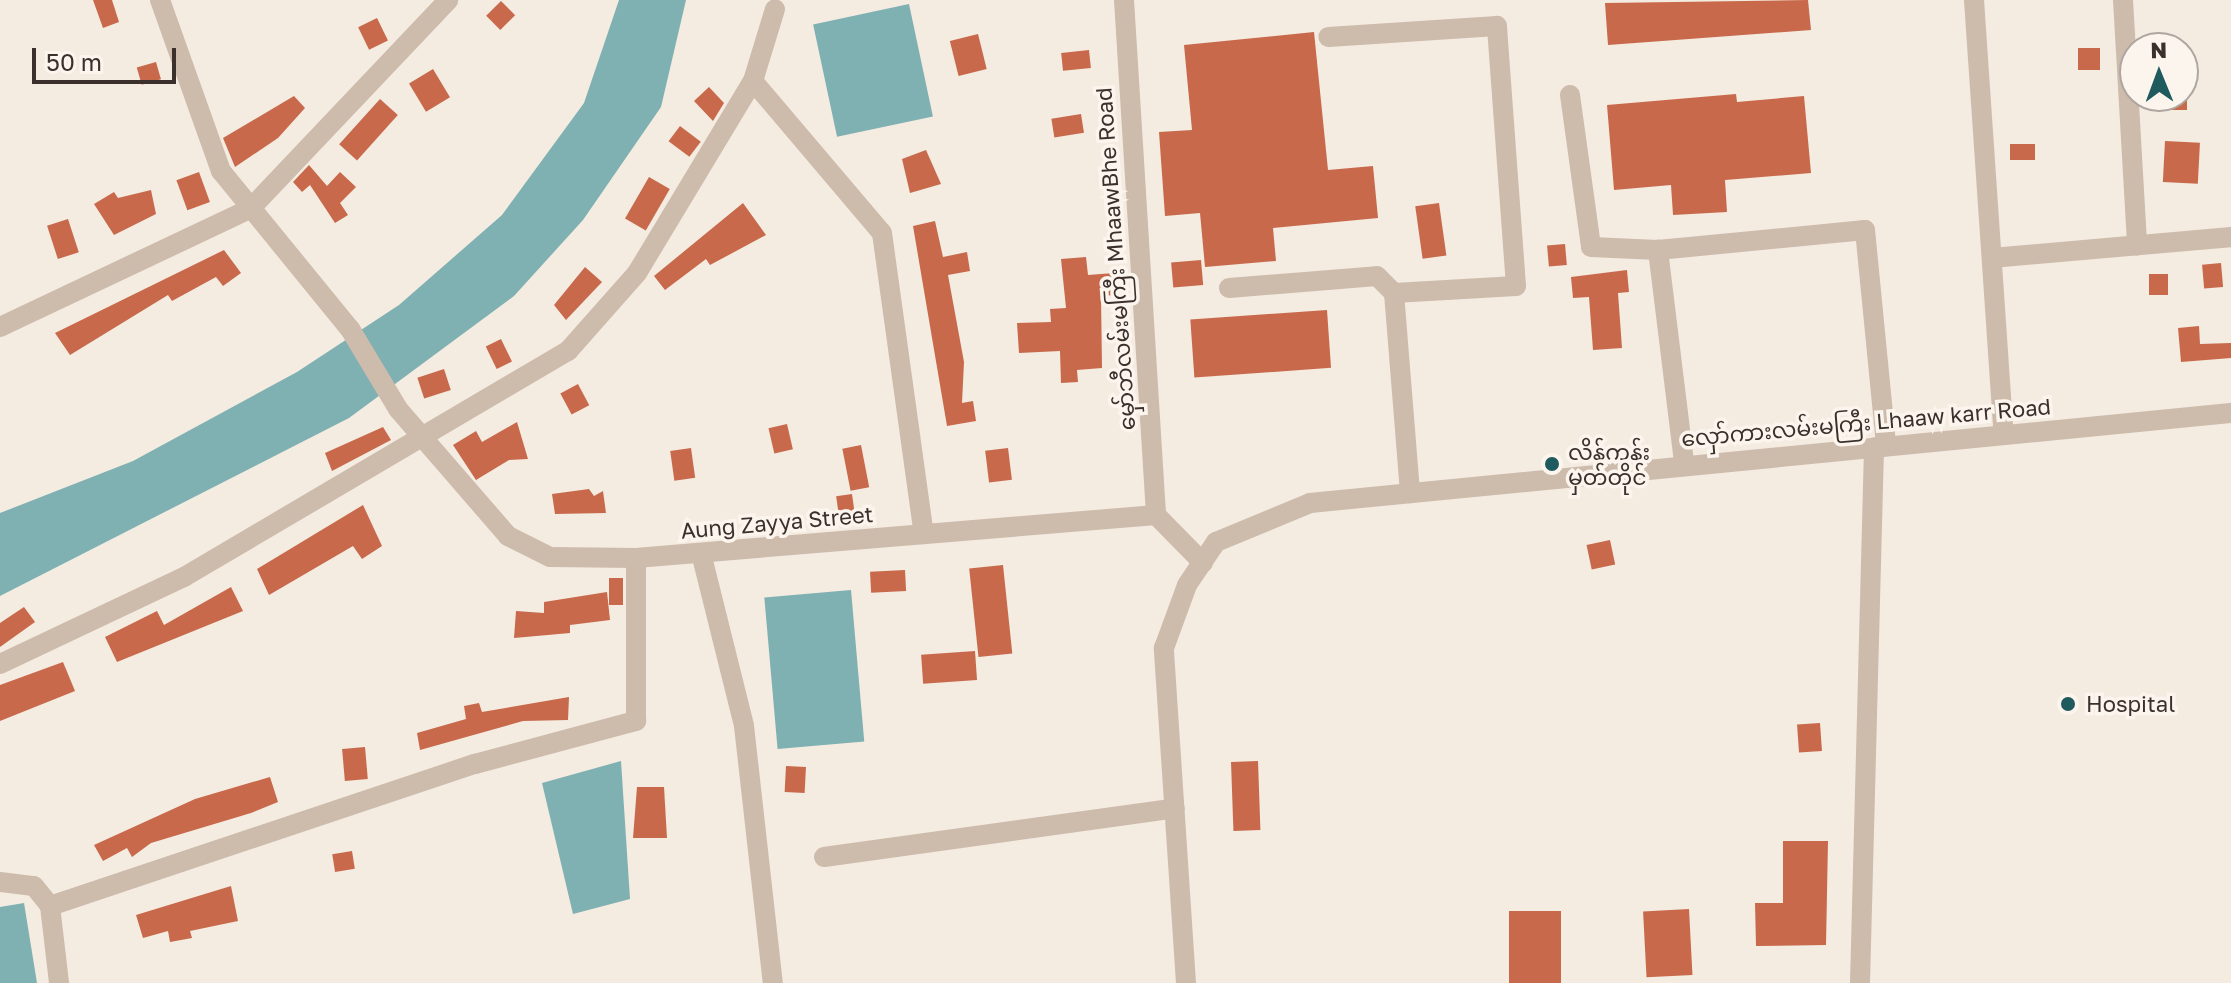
<!DOCTYPE html>
<meta charset="utf-8">
<style>
body{margin:0}
#map{position:relative;width:2231px;height:983px;overflow:hidden;background:#f4ebe1;font-family:"Golos Text","Noto Sans Myanmar",sans-serif}
div>[style]{position:absolute}
.water>*{inset:0;background:#7fb0b2;transform-origin:0 0}
.building>*{inset:0;background:#c8694b;transform-origin:0 0}
.minor>*{height:20px;margin:-10px;padding:0 10px;transform-origin:10px;border-radius:10px;background:#cdbbac}
.dots>*{width:22px;height:22px;translate:-50% -50%;box-sizing:border-box;border:4px solid #fbf5ee;border-radius:50%}
span{translate:-50% -50%;white-space:nowrap;text-align:center;line-height:1.15;-webkit-text-stroke:7px #fbf5ee;paint-order:stroke}
.street-label{font-size:22px;color:#3b302b}
.poi-label{font-size:22px;color:#3b302b}
.left{translate:0 -50%;text-align:left}
.north{position:absolute;left:2119px;top:32px;width:80px;height:80px;box-sizing:border-box;background:#fbf5ee;border:2px solid #aea6a0;border-radius:50%;rotate:359deg;font-size:22px;font-weight:700;line-height:32px;text-align:center;color:#3b302b}
.north::after{content:'';display:block;margin:auto;width:28px;height:36px;background:#1f5a5e;clip-path:polygon(50% 0,100% 100%,50% 72%,0 100%)}
.scale{position:absolute;left:32px;top:48px;width:144px;height:36px;box-sizing:border-box;border:4px solid #3b302b;border-top:0;padding-left:10px;font-size:24px;line-height:28px;white-space:nowrap;color:#3b302b;-webkit-text-stroke:6px #fbf5ee;paint-order:stroke}
</style>
<div id="map">
<div class="water">
<i style="clip-path:polygon(619px 0,686px 0,661px 107px,583px 220px,514px 296px,349px 418px,0 596px,0 513px,133px 461px,297px 372px,399px 305px,502px 215px,584px 103px)"></i>
<i style="left:909px;top:4px;width:115px;height:98px;rotate:78deg"></i>
<i style="left:851px;top:590px;width:152px;height:87px;rotate:85deg"></i>
<i style="clip-path:polygon(621px 761px,630px 899px,573px 914px,542px 783px)"></i>
<i style="clip-path:polygon(24px 903px,37px 983px,0 983px,0 907px)"></i>
</div>
<div class="building">
<i style="clip-path:polygon(93px 0,112px 0,119px 22px,103px 28px)"></i>
<i style="clip-path:polygon(1808px 0,1811px 30px,1608px 45px,1605px 3px)"></i>
<i style="left:501px;top:1px;width:20px;height:21px;rotate:45deg"></i>
<i style="left:377px;top:18px;width:25px;height:21px;rotate:64deg"></i>
<i style="clip-path:polygon(1314px 32px,1328px 170px,1373px 166px,1378px 218px,1273px 228px,1276px 261px,1205px 267px,1200px 213px,1165px 216px,1159px 132px,1192px 130px,1184px 45px)"></i>
<i style="left:978px;top:34px;width:36px;height:29px;rotate:76deg"></i>
<i style="left:2100px;top:48px;width:22px;height:22px;rotate:90deg"></i>
<i style="left:1089px;top:50px;width:18px;height:28px;rotate:84deg"></i>
<i style="left:156px;top:62px;width:18px;height:20px;rotate:74deg"></i>
<i style="left:433px;top:69px;width:33px;height:28px;rotate:59deg"></i>
<i style="clip-path:polygon(709px 87px,724px 103px,713px 121px,694px 101px)"></i>
<i style="clip-path:polygon(1736px 94px,1737px 102px,1804px 96px,1811px 173px,1725px 180px,1727px 212px,1673px 215px,1671px 185px,1614px 190px,1607px 105px)"></i>
<i style="clip-path:polygon(294px 96px,305px 108px,278px 138px,235px 167px,223px 138px)"></i>
<i style="left:2163px;top:96px;width:24px;height:14px"></i>
<i style="left:380px;top:99px;width:24px;height:61px;rotate:42deg"></i>
<i style="left:1081px;top:114px;width:19px;height:30px;rotate:81deg"></i>
<i style="left:680px;top:126px;width:26px;height:19px;rotate:37deg"></i>
<i style="left:2165px;top:141px;width:35px;height:41px;rotate:3deg"></i>
<i style="left:2035px;top:144px;width:16px;height:25px;rotate:90deg"></i>
<i style="clip-path:polygon(926px 150px,941px 184px,910px 193px,902px 159px)"></i>
<i style="clip-path:polygon(309px 165px,327px 186px,340px 172px,356px 187px,340px 203px,348px 215px,335px 223px,310px 185px,302px 192px,293px 182px)"></i>
<i style="left:199px;top:172px;width:32px;height:24px;rotate:70deg"></i>
<i style="left:649px;top:177px;width:24px;height:48px;rotate:30deg"></i>
<i style="clip-path:polygon(151px 190px,156px 214px,114px 235px,94px 204px,114px 192px,118px 198px)"></i>
<i style="clip-path:polygon(743px 203px,766px 235px,710px 265px,706px 259px,665px 290px,654px 276px)"></i>
<i style="left:1439px;top:203px;width:53px;height:24px;rotate:82deg"></i>
<i style="left:68px;top:219px;width:35px;height:22px;rotate:72deg"></i>
<i style="clip-path:polygon(935px 221px,943px 257px,967px 252px,970px 271px,948px 275px,964px 362px,962px 403px,973px 401px,976px 421px,947px 426px,913px 226px)"></i>
<i style="left:1565px;top:244px;width:21px;height:18px;rotate:85deg"></i>
<i style="clip-path:polygon(224px 250px,241px 273px,223px 286px,216px 277px,172px 301px,168px 295px,70px 355px,55px 333px)"></i>
<i style="clip-path:polygon(1086px 257px,1088px 275px,1114px 273px,1115px 295px,1101px 296px,1102px 368px,1077px 370px,1078px 382px,1061px 383px,1060px 351px,1019px 353px,1017px 323px,1051px 322px,1050px 309px,1066px 308px,1061px 259px)"></i>
<i style="left:1201px;top:260px;width:25px;height:30px;rotate:85deg"></i>
<i style="left:2221px;top:263px;width:24px;height:19px;rotate:85deg"></i>
<i style="clip-path:polygon(585px 267px,602px 282px,566px 320px,554px 305px)"></i>
<i style="clip-path:polygon(1627px 270px,1629px 292px,1618px 293px,1622px 348px,1593px 350px,1589px 297px,1573px 298px,1571px 277px)"></i>
<i style="left:2149px;top:274px;width:19px;height:21px"></i>
<i style="left:1327px;top:310px;width:58px;height:137px;rotate:86deg"></i>
<i style="clip-path:polygon(2199px 326px,2200px 344px,2231px 343px,2231px 358px,2181px 362px,2178px 328px)"></i>
<i style="left:501px;top:339px;width:25px;height:17px;rotate:64deg"></i>
<i style="left:444px;top:369px;width:22px;height:28px;rotate:72deg"></i>
<i style="left:578px;top:384px;width:24px;height:20px;rotate:62deg"></i>
<i style="clip-path:polygon(517px 422px,528px 459px,509px 460px,476px 480px,453px 445px,476px 431px,482px 442px)"></i>
<i style="left:787px;top:424px;width:26px;height:19px;rotate:77deg"></i>
<i style="clip-path:polygon(383px 427px,391px 440px,332px 471px,325px 453px)"></i>
<i style="left:861px;top:445px;width:43px;height:19px;rotate:79deg"></i>
<i style="left:691px;top:448px;width:30px;height:21px;rotate:82deg"></i>
<i style="left:1008px;top:448px;width:32px;height:23px;rotate:83deg"></i>
<i style="clip-path:polygon(589px 489px,594px 496px,603px 491px,606px 513px,555px 514px,552px 494px)"></i>
<i style="left:852px;top:494px;width:29px;height:16px;rotate:82deg"></i>
<i style="clip-path:polygon(363px 505px,382px 546px,362px 559px,353px 546px,269px 595px,257px 569px)"></i>
<i style="left:1610px;top:540px;width:25px;height:24px;rotate:78deg"></i>
<i style="left:1003px;top:565px;width:89px;height:34px;rotate:84deg"></i>
<i style="left:905px;top:570px;width:21px;height:35px;rotate:87deg"></i>
<i style="left:609px;top:578px;width:14px;height:27px"></i>
<i style="clip-path:polygon(231px 587px,243px 611px,117px 662px,105px 637px,157px 611px,164px 625px)"></i>
<i style="clip-path:polygon(607px 592px,610px 620px,570px 625px,570px 633px,514px 638px,516px 611px,544px 613px,544px 602px)"></i>
<i style="clip-path:polygon(24px 607px,35px 622px,0 647px,0 623px)"></i>
<i style="left:975px;top:651px;width:29px;height:54px;rotate:86deg"></i>
<i style="clip-path:polygon(63px 662px,75px 691px,0 721px,0 685px)"></i>
<i style="clip-path:polygon(569px 697px,568px 720px,523px 721px,420px 750px,417px 733px,466px 719px,464px 706px,479px 703px,482px 712px)"></i>
<i style="left:1820px;top:723px;width:28px;height:23px;rotate:86deg"></i>
<i style="left:365px;top:747px;width:32px;height:23px;rotate:85deg"></i>
<i style="left:1258px;top:761px;width:69px;height:27px;rotate:88deg"></i>
<i style="left:786px;top:766px;width:20px;height:26px;rotate:3deg"></i>
<i style="clip-path:polygon(270px 777px,278px 802px,251px 813px,151px 843px,132px 857px,127px 848px,103px 861px,94px 845px,195px 799px)"></i>
<i style="clip-path:polygon(637px 787px,664px 787px,667px 838px,633px 838px)"></i>
<i style="clip-path:polygon(1783px 841px,1828px 841px,1826px 945px,1756px 946px,1755px 903px,1783px 903px)"></i>
<i style="left:352px;top:851px;width:18px;height:20px;rotate:81deg"></i>
<i style="clip-path:polygon(231px 886px,238px 921px,190px 931px,192px 938px,170px 942px,168px 931px,143px 938px,136px 915px)"></i>
<i style="left:1689px;top:909px;width:66px;height:46px;rotate:87deg"></i>
<i style="left:1509px;top:911px;width:52px;height:72px"></i>
</div>
<div class="minor">
<i style="left:160px;top:0;width:182px;rotate:70.4deg"></i>
<i style="left:221px;top:171px;width:204px;rotate:50.8deg"></i>
<i style="left:350px;top:329px;width:93px;rotate:59deg"></i>
<i style="left:398px;top:409px;width:168px;rotate:49.1deg"></i>
<i style="left:508px;top:536px;width:47px;rotate:26.6deg"></i>
<i style="left:550px;top:557px;width:86px;rotate:0.7deg"></i>
<i style="left:636px;top:558px;width:522px;rotate:-4.73deg"></i>
<i style="left:1156px;top:515px;width:67px;rotate:45.6deg"></i>
<i style="left:1124px;top:0;width:516px;rotate:86.44deg"></i>
<i style="left:1974px;top:0;width:436px;rotate:86.1deg"></i>
<i style="left:2123px;top:0;width:246px;rotate:86.7deg"></i>
<i style="left:753px;top:81px;width:199px;rotate:49.7deg"></i>
<i style="left:882px;top:233px;width:304px;rotate:82.1deg"></i>
<i style="left:1570px;top:95px;width:153px;rotate:82.1deg"></i>
<i style="left:1591px;top:247px;width:67px;rotate:2.6deg"></i>
<i style="left:1992px;top:258px;width:240px;rotate:-5deg"></i>
<i style="left:1229px;top:288px;width:148px;rotate:-4.6deg"></i>
<i style="left:1377px;top:276px;width:24px;rotate:45deg"></i>
<i style="left:1394px;top:293px;width:122px;rotate:-3.3deg"></i>
<i style="left:1516px;top:286px;width:261px;rotate:-94.2deg"></i>
<i style="left:1497px;top:26px;width:169px;rotate:176.3deg"></i>
<i style="left:1394px;top:293px;width:201px;rotate:85.4deg"></i>
<i style="left:0;top:327px;width:276px;rotate:-25.3deg"></i>
<i style="left:250px;top:209px;width:288px;rotate:-46.5deg"></i>
<i style="left:1684px;top:462px;width:214px;rotate:-97deg"></i>
<i style="left:1658px;top:250px;width:208px;rotate:-5.5deg"></i>
<i style="left:1865px;top:230px;width:216px;rotate:84.4deg"></i>
<i style="left:701px;top:553px;width:178px;rotate:76deg"></i>
<i style="left:744px;top:726px;width:259px;rotate:83.6deg"></i>
<i style="left:0;top:664px;width:204px;rotate:-25.3deg"></i>
<i style="left:184px;top:577px;width:446px;rotate:-30.5deg"></i>
<i style="left:568px;top:351px;width:104px;rotate:-48.5deg"></i>
<i style="left:637px;top:273px;width:224px;rotate:-58.9deg"></i>
<i style="left:753px;top:81px;width:75px;rotate:-73deg"></i>
<i style="left:824px;top:857px;width:354px;rotate:-7.9deg"></i>
<i style="left:0;top:882px;width:34px;rotate:7deg"></i>
<i style="left:34px;top:886px;width:26px;rotate:51deg"></i>
<i style="left:50px;top:906px;width:78px;rotate:83.3deg"></i>
<i style="left:50px;top:906px;width:448px;rotate:-18.5deg"></i>
<i style="left:475px;top:764px;width:167px;rotate:-15deg"></i>
<i style="left:636px;top:721px;width:163px;rotate:-90deg"></i>
<i style="left:1186px;top:983px;width:336px;rotate:-93.8deg"></i>
<i style="left:1164px;top:648px;width:67px;rotate:-69.9deg"></i>
<i style="left:1187px;top:585px;width:52px;rotate:-56deg"></i>
<i style="left:1216px;top:542px;width:102px;rotate:-22.5deg"></i>
<i style="left:1310px;top:503px;width:925px;rotate:-5.58deg"></i>
<i style="left:1860px;top:983px;width:536px;rotate:-88.5deg"></i>
</div>
<div class="dots">
<i style="left:1552px;top:464px;background:#1f5a5e"></i>
<i style="left:2068px;top:704px;background:#1f5a5e"></i>
</div>
<div class="street-label">
<span style="left:1115px;top:259px;rotate:-94deg">မှော်ဘီလမ်းမကြီး MhaawBhe Road</span>
<span style="left:1866px;top:422px;rotate:-5deg">လှော်ကားလမ်းမကြီး Lhaaw karr Road</span>
<span style="left:777px;top:522px;rotate:-5deg">Aung Zayya Street</span>
</div>
<div class="poi-label">
<span class="left" style="left:1568px;top:464px">လိန်ကုန်း<br>မှတ်တိုင်</span>
<span class="left" style="left:2086px;top:704px">Hospital</span>
</div>
<div class="north">N</div>
<div class="scale">50 m</div>
</div>
